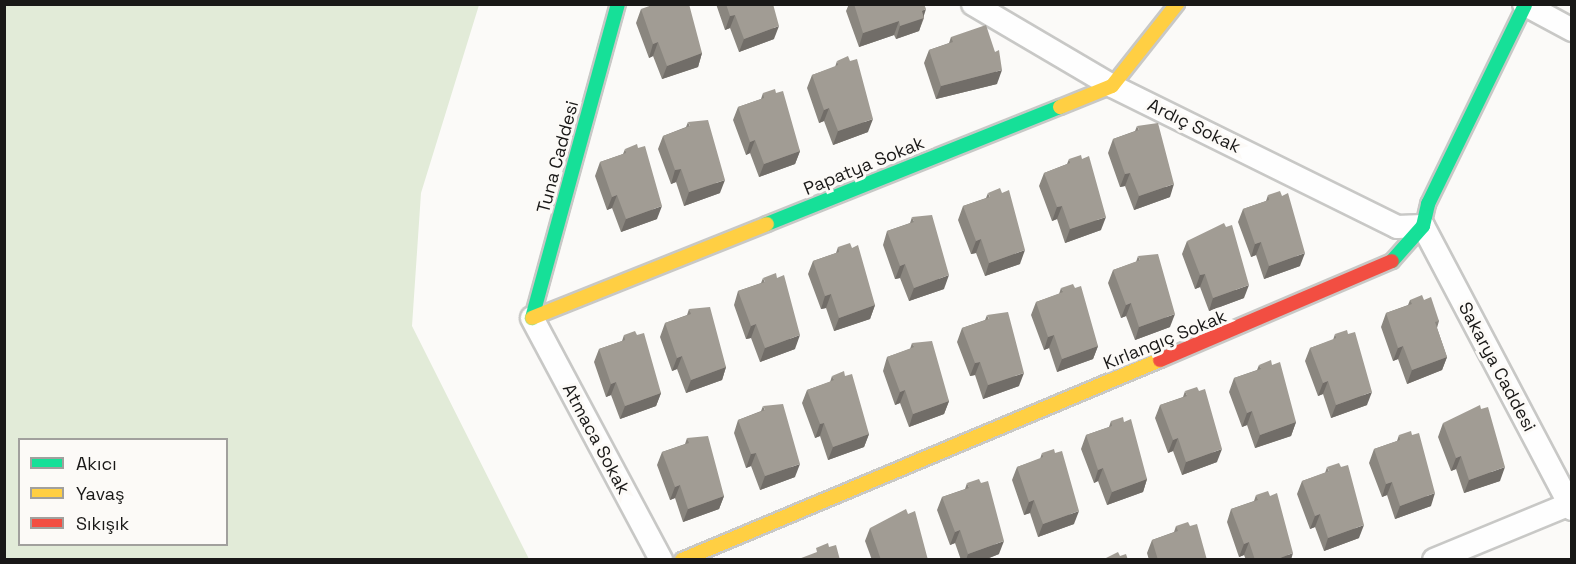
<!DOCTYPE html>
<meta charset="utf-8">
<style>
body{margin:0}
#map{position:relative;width:1576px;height:564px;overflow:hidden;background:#fbfaf8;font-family:"Space Grotesk",sans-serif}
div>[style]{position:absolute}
.green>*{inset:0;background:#e2ebd8}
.roads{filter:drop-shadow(2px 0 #c8c8c6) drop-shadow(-2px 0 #c8c8c6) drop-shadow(0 2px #c8c8c6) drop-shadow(0 -2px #c8c8c6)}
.street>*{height:22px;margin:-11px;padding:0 11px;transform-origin:11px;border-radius:11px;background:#fefefe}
.fast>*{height:14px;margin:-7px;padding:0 7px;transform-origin:7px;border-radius:7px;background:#16e098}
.slow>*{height:14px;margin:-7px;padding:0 7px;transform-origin:7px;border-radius:7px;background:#ffcf43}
.jam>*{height:14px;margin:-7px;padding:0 7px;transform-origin:7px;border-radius:7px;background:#f24e42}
.wall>*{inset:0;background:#8a867f}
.shaded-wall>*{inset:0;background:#716d68}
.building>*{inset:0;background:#a19c94}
span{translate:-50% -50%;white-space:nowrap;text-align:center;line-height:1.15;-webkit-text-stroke:6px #fcfaf7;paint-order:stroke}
.street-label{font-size:18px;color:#191817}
.frame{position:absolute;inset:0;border:6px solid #191817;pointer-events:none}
.legend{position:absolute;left:18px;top:438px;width:210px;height:108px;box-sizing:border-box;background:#fcfaf7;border:2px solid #a1a09d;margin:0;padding:8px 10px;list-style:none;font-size:18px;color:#191817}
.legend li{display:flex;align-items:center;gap:12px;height:30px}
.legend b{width:30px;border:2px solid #a1a09d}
</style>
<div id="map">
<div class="green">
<i style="clip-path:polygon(evenodd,4px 5px,479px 5px,421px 193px,412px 326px,529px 559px,5px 559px,4px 5px,20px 440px,226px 440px,226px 544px,20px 544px,20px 440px)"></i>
</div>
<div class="roads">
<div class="street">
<i style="left:973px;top:4px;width:161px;rotate:30.5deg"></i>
<i style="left:1112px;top:86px;width:318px;rotate:26.3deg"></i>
<i style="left:1397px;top:227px;width:26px;rotate:-2deg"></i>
<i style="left:1423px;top:226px;width:320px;rotate:62.2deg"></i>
<i style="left:1524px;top:4px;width:55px;rotate:28.4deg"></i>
<i style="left:532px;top:318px;width:274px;rotate:61.9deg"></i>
<i style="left:1434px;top:560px;width:149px;rotate:-22.4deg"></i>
</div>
<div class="fast">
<i style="left:767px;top:224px;width:315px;rotate:-21.8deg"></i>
<i style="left:1392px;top:261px;width:47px;rotate:-48.5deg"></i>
<i style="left:1423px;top:226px;width:23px;rotate:-77deg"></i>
<i style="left:1428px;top:204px;width:221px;rotate:-64deg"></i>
<i style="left:532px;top:318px;width:326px;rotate:-74.7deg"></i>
</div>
<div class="slow">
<i style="left:1060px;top:107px;width:56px;rotate:-22deg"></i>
<i style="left:1112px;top:86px;width:105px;rotate:-51.6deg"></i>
<i style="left:532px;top:318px;width:253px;rotate:-21.8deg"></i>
<i style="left:682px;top:560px;width:518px;rotate:-22.7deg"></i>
</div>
<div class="jam">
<i style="left:1160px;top:360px;width:252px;rotate:-23.1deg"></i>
</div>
</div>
<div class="wall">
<i style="clip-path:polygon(716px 4px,773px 4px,774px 39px,739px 52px,730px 28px,725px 30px)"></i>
<i style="clip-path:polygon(849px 4px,924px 4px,924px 18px,919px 31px,896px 39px,894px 35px,859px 47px,846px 11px)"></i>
<i style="clip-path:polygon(641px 9px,702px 53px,698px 67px,662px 79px,653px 56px,649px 58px,636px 23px)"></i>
<i style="clip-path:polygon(951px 37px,995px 52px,997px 84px,936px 99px,924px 63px,929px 50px,949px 43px)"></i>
<i style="clip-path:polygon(837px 61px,868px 132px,833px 145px,824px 121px,819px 123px,807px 88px,812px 75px,835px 67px)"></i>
<i style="clip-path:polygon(763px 93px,800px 151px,795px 164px,759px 177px,750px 153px,746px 155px,733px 120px,738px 107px,761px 99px)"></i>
<i style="clip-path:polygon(688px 122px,720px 193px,684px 206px,676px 182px,671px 184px,658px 149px,663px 136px,686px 127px)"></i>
<i style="clip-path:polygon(1137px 126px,1170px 197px,1134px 210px,1125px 186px,1120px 187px,1108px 153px,1113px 139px,1135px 131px)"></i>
<i style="clip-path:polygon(625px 149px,657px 219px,621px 232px,612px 208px,607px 210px,595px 176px,600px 162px,623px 154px)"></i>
<i style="clip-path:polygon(1069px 159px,1101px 230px,1065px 243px,1057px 219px,1052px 221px,1039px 186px,1044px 173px,1067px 164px)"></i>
<i style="clip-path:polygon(988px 193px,1020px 264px,985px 276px,976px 253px,971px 254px,958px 220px,963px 206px,986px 198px)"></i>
<i style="clip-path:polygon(1268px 195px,1300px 266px,1264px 279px,1256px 255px,1251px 257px,1238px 222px,1243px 209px,1266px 201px)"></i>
<i style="clip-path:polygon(912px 217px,944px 289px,909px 301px,900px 278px,895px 279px,883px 245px,887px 231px,910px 223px)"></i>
<i style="clip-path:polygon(1187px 241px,1244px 298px,1209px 311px,1200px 287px,1195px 289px,1182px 254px)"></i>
<i style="clip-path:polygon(838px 247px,875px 305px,870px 319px,834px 331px,826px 308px,821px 309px,808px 274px,813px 261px,836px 253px)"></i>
<i style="clip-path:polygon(1138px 256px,1170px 327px,1135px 340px,1126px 316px,1121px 318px,1108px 283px,1113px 270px,1136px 262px)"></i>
<i style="clip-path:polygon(763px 278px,795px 349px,760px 362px,751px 338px,746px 339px,734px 305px,738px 291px,761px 283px)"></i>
<i style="clip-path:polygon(1061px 288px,1098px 346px,1093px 359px,1057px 372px,1049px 348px,1044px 350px,1031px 315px,1036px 302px,1059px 294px)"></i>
<i style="clip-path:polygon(1410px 300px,1424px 300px,1439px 321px,1437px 328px,1447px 357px,1442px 370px,1407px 384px,1398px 359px,1393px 361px,1381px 327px,1386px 313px,1408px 305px)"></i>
<i style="clip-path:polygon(689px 309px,726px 367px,722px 380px,686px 393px,677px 369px,672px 371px,660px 337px,665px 323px,687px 315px)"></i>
<i style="clip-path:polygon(987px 315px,1019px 386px,983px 399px,975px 375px,970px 376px,957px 342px,962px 328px,985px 320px)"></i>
<i style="clip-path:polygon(1335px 334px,1367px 405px,1331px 418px,1323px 394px,1318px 396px,1305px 361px,1310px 348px,1333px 340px)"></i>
<i style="clip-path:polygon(624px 335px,661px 393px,656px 406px,620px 419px,611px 395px,606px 397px,594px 362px,599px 349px,622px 341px)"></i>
<i style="clip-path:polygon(912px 343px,949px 401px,944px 414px,909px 427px,900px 403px,895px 405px,883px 371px,887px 357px,910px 349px)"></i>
<i style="clip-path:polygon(1259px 365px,1296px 422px,1291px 436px,1255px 448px,1247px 425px,1242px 427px,1229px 392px,1234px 378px,1257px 370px)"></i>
<i style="clip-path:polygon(832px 376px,869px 434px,864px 447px,828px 460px,820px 436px,815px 438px,802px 403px,807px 390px,830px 382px)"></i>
<i style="clip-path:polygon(1185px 391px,1217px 462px,1182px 475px,1173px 451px,1168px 453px,1155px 418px,1160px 405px,1183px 397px)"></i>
<i style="clip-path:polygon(763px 406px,795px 477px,760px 490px,751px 466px,746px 468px,734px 433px,738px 420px,761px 411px)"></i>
<i style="clip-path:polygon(1111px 421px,1147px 479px,1143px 492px,1107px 505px,1098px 481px,1094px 483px,1081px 449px,1086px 435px,1109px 427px)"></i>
<i style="clip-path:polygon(1443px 423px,1500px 481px,1464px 493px,1456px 469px,1451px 471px,1438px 437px)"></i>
<i style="clip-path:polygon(1399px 435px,1431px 506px,1395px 519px,1387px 495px,1382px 497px,1369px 463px,1374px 449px,1397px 441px)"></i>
<i style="clip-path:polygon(687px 438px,724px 496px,719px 509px,683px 522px,675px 498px,670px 500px,657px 465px,662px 452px,685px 444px)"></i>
<i style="clip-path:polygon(1042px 453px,1074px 524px,1038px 537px,1030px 513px,1024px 515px,1012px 480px,1017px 467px,1040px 459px)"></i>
<i style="clip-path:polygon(1327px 467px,1359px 538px,1324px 551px,1315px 527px,1310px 529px,1297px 494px,1302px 481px,1325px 473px)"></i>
<i style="clip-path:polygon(967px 483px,999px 554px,984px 560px,961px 560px,955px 543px,950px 545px,937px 510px,942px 497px,965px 489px)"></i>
<i style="clip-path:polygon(1256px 495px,1291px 560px,1246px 560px,1244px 555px,1239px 557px,1227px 522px,1231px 509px,1254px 501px)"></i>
<i style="clip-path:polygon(1176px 526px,1207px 560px,1149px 560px,1147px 553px,1152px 540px,1174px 532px)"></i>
<i style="clip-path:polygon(870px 528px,928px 560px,872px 560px,865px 541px)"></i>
</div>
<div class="shaded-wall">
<i style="clip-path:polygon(926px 9px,919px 31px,896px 39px,900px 26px,922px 11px)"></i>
<i style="clip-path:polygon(735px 15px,730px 28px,725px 30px,730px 16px)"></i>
<i style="clip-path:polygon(899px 21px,894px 35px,859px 47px,863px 33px)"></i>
<i style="clip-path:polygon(779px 26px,774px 39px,739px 52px,744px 39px)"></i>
<i style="clip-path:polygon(658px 42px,653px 56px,649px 58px,653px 44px)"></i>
<i style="clip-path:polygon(702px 53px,698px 67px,662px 79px,667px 66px)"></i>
<i style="clip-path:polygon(1002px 70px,997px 84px,936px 99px,941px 86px)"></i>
<i style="clip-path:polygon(829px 108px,824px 121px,819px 123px,824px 110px)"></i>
<i style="clip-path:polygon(873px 119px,868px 132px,833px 145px,838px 131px)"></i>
<i style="clip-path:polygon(755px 140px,750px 153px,746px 155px,750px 142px)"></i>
<i style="clip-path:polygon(800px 151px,795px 164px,759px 177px,764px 164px)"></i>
<i style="clip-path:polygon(681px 169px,676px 182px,671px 184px,675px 170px)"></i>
<i style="clip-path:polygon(1130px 173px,1125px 186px,1120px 187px,1125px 174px)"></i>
<i style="clip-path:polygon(725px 180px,720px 193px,684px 206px,689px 192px)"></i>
<i style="clip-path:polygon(1174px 184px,1170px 197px,1134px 210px,1139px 196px)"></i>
<i style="clip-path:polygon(617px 195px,612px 208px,607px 210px,612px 197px)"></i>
<i style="clip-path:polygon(662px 206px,657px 219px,621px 232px,626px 219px)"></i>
<i style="clip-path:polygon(1062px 206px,1057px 219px,1052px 221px,1057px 207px)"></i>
<i style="clip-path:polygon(1106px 217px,1101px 230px,1065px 243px,1070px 229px)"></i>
<i style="clip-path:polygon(981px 239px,976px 253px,971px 254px,976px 241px)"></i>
<i style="clip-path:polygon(1261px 242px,1256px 255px,1251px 257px,1255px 244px)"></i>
<i style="clip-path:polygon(1025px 250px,1020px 264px,985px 276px,989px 263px)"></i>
<i style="clip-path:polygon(1305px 253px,1300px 266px,1264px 279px,1269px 266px)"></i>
<i style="clip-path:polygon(905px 264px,900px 278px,895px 279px,900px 266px)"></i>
<i style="clip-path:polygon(1205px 274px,1200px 287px,1195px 289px,1200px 275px)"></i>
<i style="clip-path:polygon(949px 275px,944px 289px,909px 301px,914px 288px)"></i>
<i style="clip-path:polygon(1249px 285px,1244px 298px,1209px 311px,1213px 298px)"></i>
<i style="clip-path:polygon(831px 294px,826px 308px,821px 309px,825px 296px)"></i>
<i style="clip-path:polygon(1131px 303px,1126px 316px,1121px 318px,1126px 305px)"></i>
<i style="clip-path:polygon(875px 305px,870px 319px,834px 331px,839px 318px)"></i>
<i style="clip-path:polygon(1175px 314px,1170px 327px,1135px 340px,1139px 327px)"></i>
<i style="clip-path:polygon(756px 324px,751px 338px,746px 339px,751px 326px)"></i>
<i style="clip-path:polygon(800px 335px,795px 349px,760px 362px,765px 348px)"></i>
<i style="clip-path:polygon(1054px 335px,1049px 348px,1044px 350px,1048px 337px)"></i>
<i style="clip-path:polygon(1098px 346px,1093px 359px,1057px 372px,1062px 359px)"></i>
<i style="clip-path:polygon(1403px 346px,1398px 359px,1393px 361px,1398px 348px)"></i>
<i style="clip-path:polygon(682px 356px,677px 369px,672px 371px,677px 358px)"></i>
<i style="clip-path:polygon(1447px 357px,1442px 370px,1407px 384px,1412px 370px)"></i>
<i style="clip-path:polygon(980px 362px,975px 375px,970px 376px,975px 363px)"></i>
<i style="clip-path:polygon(726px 367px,722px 380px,686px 393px,691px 380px)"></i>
<i style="clip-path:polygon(1024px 373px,1019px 386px,983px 399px,988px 385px)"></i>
<i style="clip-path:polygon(1328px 381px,1323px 394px,1318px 396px,1323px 383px)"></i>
<i style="clip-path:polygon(616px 382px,611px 395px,606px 397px,611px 384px)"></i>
<i style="clip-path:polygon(905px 390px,900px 403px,895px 405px,900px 392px)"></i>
<i style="clip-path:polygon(1372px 392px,1367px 405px,1331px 418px,1336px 405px)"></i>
<i style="clip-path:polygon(661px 393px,656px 406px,620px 419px,625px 406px)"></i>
<i style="clip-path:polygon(949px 401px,944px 414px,909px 427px,913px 414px)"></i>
<i style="clip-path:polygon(1252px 411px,1247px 425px,1242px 427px,1247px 413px)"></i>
<i style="clip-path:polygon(1296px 422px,1291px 436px,1255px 448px,1260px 435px)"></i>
<i style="clip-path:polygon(824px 423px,820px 436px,815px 438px,820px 424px)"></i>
<i style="clip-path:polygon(869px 434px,864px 447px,828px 460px,833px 447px)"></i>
<i style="clip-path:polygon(1178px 438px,1173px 451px,1168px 453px,1173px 440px)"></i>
<i style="clip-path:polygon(1222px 449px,1217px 462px,1182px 475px,1186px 462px)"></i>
<i style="clip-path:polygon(756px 453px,751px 466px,746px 468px,751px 454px)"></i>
<i style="clip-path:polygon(1461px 456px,1456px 469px,1451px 471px,1456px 458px)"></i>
<i style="clip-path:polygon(800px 464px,795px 477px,760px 490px,765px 476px)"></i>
<i style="clip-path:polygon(1505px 467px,1500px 481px,1464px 493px,1469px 480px)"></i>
<i style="clip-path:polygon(1103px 468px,1098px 481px,1094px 483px,1098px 470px)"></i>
<i style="clip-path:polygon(1147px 479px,1143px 492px,1107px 505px,1112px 492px)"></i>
<i style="clip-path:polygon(1392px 482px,1387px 495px,1382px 497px,1386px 484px)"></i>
<i style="clip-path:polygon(680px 485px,675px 498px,670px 500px,675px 487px)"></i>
<i style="clip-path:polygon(1435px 493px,1431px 506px,1395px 519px,1400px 506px)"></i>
<i style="clip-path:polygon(724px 496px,719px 509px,683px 522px,688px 509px)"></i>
<i style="clip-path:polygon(1034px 500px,1030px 513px,1024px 515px,1029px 502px)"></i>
<i style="clip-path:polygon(1079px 511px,1074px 524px,1038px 537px,1043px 524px)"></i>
<i style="clip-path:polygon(1320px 514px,1315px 527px,1310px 529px,1315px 516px)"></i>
<i style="clip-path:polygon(1364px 525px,1359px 538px,1324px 551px,1328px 538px)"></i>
<i style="clip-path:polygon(960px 530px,955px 543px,950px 545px,955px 532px)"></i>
<i style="clip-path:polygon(1004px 541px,999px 554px,984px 560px,966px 560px,968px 554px)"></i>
<i style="clip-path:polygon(1249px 542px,1244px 555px,1239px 557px,1244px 544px)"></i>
<i style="clip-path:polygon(1293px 553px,1291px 560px,1275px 560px)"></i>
</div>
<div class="building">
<i style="clip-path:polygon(655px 4px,689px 4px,702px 53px,667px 66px,658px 42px,653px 44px,641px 9px)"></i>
<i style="clip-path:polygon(726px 4px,773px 4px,779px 26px,744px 39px,735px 15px,730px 16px)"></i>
<i style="clip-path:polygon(854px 4px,924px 4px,926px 9px,922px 11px,924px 18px,900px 26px,899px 21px,863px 33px)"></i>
<i style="clip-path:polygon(986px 25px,995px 52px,999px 50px,1002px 70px,941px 86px,929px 50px,953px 42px,951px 37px)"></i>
<i style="clip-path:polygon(848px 56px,850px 61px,857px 59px,873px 119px,838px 131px,829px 108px,824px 110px,812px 75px,838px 65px,837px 61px)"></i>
<i style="clip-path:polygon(775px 89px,776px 93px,783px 91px,800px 151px,764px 164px,755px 140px,750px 142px,738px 107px,764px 98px,763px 93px)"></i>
<i style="clip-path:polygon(708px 120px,725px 180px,689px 192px,681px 169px,675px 170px,663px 136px,690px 126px,688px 122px)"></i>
<i style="clip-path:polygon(1158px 123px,1174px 184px,1139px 196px,1130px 173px,1125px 174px,1113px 139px,1139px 130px,1137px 126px)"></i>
<i style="clip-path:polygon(637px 144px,638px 148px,645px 146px,662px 206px,626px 219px,617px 195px,612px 197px,600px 162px,626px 153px,625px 149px)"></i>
<i style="clip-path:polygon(1081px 155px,1082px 159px,1089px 156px,1106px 217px,1070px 229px,1062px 206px,1057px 207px,1044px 173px,1070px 163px,1069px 159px)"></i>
<i style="clip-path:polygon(1000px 188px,1002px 193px,1009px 190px,1025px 250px,989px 263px,981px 239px,976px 241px,963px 206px,990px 197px,988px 193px)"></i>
<i style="clip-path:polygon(1280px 191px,1282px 196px,1288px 193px,1305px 253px,1269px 266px,1261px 242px,1255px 244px,1243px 209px,1269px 200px,1268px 195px)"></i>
<i style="clip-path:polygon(932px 215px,949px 275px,914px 288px,905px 264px,900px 266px,887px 231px,914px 222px,912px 217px)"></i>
<i style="clip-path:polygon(1224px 223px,1226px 227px,1232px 225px,1249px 285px,1213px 298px,1205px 274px,1200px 275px,1187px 241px)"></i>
<i style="clip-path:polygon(850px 243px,852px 248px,858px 245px,875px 305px,839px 318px,831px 294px,825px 296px,813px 261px,839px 252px,838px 247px)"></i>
<i style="clip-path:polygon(1158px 254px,1175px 314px,1139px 327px,1131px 303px,1126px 305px,1113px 270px,1140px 260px,1138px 256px)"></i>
<i style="clip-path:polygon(776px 273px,777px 278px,784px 275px,800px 335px,765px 348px,756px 324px,751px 326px,738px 291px,765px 282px,763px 278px)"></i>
<i style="clip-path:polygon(1073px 284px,1075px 288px,1081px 286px,1098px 346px,1062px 359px,1054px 335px,1048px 337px,1036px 302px,1063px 292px,1061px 288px)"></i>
<i style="clip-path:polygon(1422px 295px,1424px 300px,1431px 297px,1439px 321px,1435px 322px,1447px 357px,1412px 370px,1403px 346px,1398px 348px,1386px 313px,1412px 304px,1410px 300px)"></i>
<i style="clip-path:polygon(710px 307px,726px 367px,691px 380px,682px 356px,677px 358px,665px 323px,691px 314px,689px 309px)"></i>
<i style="clip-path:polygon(1008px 312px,1024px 373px,988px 385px,980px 362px,975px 363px,962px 328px,989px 319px,987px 315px)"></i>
<i style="clip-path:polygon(1347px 330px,1348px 334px,1355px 332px,1372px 392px,1336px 405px,1328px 381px,1323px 383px,1310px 348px,1336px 338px,1335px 334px)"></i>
<i style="clip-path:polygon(635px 331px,637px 335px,644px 333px,661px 393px,625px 406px,616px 382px,611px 384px,599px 349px,625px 340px,624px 335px)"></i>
<i style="clip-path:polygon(932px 341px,949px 401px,913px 414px,905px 390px,900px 392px,887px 357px,914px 347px,912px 343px)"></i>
<i style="clip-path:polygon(1271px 360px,1272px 365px,1280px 362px,1296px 422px,1260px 435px,1252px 411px,1247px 413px,1234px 378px,1261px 369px,1259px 365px)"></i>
<i style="clip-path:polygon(844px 371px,845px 376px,852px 374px,869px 434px,833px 447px,824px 423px,820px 424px,807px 390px,834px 380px,832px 376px)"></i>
<i style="clip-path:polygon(1197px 387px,1199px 391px,1205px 389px,1222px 449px,1186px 462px,1178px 438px,1173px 440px,1160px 405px,1187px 396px,1185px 391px)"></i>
<i style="clip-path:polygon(783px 404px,800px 464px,765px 476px,756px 453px,751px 454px,738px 420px,765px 410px,763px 406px)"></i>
<i style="clip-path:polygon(1480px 405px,1481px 409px,1488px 407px,1505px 467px,1469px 480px,1461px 456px,1456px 458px,1443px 423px)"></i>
<i style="clip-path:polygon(1123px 417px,1124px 422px,1131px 419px,1147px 479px,1112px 492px,1103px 468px,1098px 470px,1086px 435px,1112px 426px,1111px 421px)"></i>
<i style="clip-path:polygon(1411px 431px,1412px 435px,1419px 433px,1435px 493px,1400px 506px,1392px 482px,1386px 484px,1374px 449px,1400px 440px,1399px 435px)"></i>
<i style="clip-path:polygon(708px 436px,724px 496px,688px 509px,680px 485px,675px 487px,662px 452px,689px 443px,687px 438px)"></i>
<i style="clip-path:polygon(1054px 449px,1055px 453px,1062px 451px,1079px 511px,1043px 524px,1034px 500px,1029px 502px,1017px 467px,1043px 457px,1042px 453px)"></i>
<i style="clip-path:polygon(1339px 463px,1341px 467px,1348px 465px,1364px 525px,1328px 538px,1320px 514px,1315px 516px,1302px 481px,1329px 471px,1327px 467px)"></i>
<i style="clip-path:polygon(979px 479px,981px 483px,988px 481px,1004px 541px,968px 554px,960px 530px,955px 532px,942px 497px,969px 488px,967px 483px)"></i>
<i style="clip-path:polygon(1268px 491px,1270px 496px,1277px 493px,1293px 553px,1275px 560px,1255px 560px,1249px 542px,1244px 544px,1231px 509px,1258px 500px,1256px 495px)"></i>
<i style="clip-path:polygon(906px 509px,908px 514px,915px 511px,928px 560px,881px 560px,870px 528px)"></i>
<i style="clip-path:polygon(1188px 522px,1190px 526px,1197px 524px,1207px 560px,1158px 560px,1152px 540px,1178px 531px,1176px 526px)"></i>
<i style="clip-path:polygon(828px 543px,829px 547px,836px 545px,840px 560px,796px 560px,817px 552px,816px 548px)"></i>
<i style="clip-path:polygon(1118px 552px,1120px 556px,1126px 554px,1128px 560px,1102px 560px)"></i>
</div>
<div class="street-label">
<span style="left:1194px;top:126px;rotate:26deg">Ardıç Sokak</span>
<span style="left:558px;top:157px;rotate:-75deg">Tuna Caddesi</span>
<span style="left:864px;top:166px;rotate:-22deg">Papatya Sokak</span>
<span style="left:1165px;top:340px;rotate:-22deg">Kırlangıç Sokak</span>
<span style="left:1497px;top:367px;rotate:62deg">Sakarya Caddesi</span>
<span style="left:596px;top:439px;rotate:62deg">Atmaca Sokak</span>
</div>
<div class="frame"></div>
<ul class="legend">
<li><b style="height:8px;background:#16e098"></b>Akıcı</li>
<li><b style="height:8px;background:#ffcf43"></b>Yavaş</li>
<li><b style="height:8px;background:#f24e42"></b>Sıkışık</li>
</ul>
</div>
